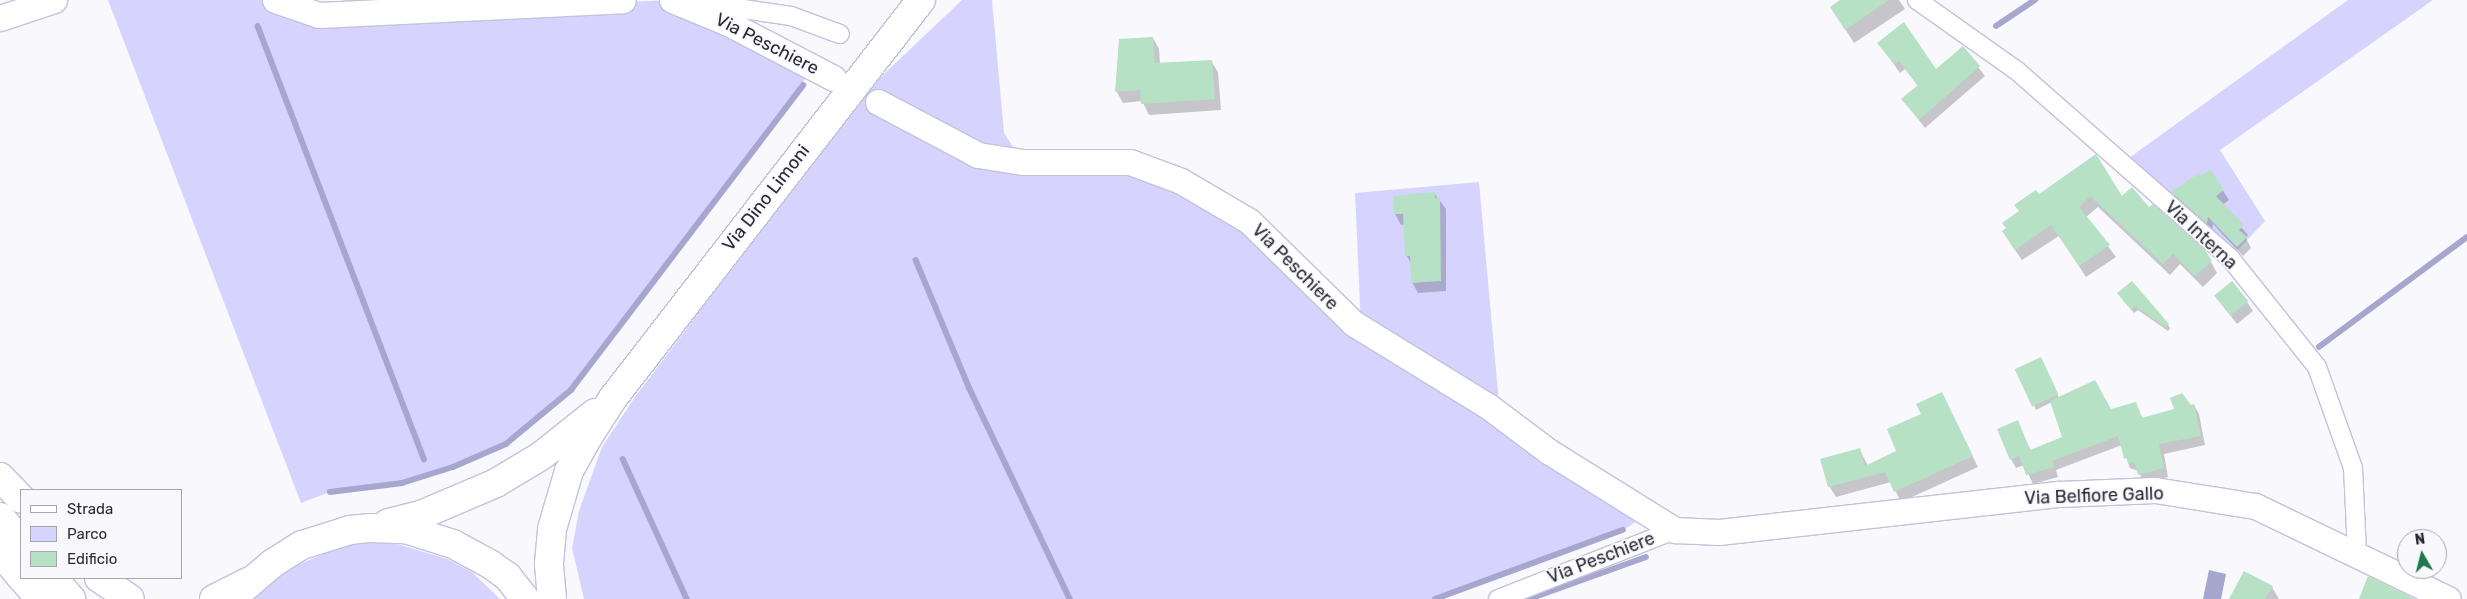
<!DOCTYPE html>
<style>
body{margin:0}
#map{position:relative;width:2467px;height:599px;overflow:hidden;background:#f8f8fd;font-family:Rubik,sans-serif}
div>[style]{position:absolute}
.green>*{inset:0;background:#d6d4ff}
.water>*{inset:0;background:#a7a6cf}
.shadow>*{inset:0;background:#0003}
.stream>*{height:5.5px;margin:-2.75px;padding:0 2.75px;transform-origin:2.75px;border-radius:2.75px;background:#a7a6cf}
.building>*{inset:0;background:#b6e1c5;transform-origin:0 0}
.roads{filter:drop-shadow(1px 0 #c2c2db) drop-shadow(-1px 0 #c2c2db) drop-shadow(0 1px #c2c2db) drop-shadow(0 -1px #c2c2db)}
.street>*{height:18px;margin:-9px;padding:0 9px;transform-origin:9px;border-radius:9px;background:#fff}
.secondary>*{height:25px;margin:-12.5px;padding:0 12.5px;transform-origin:12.5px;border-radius:12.5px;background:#fff}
.primary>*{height:28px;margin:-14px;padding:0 14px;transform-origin:14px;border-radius:14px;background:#fff}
.highway>*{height:28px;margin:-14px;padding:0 14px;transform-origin:14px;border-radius:14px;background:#fff}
span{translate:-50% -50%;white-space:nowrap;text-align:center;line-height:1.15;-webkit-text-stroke:4px #f8f8fd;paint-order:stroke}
.street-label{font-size:18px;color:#292933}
.legend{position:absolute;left:20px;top:489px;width:162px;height:90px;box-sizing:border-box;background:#f8f8fd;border:1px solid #a5a5ac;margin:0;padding:6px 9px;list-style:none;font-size:15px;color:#292933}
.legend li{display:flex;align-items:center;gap:10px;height:25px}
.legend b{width:25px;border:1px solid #a5a5ac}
.north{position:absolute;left:2397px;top:529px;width:50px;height:50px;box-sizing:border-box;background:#f8f8fd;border:1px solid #a5a5ac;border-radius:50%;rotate:352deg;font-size:14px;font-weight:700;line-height:20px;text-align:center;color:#292933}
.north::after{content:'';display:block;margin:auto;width:18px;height:22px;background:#1f784c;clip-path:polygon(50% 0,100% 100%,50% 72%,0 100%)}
</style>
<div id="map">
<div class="green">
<i style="clip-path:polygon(108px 0,275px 0,319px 15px,672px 0,814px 67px,571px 390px,506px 444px,453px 467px,402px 483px,330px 492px,301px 503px)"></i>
<i style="clip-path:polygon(962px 0,992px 0,1004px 133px,1023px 162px,1181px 181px,1361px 328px,1355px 193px,1479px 182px,1500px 414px,1647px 515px,1623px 530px,1435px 599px,584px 599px,572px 548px,579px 511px,602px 447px,635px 397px,863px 94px)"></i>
<i style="clip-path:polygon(2348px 0,2433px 0,2220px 150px,2265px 221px,2230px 258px,2122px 163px)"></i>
<i style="clip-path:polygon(364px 541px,394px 543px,447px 559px,472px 572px,500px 599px,251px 599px,276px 574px,333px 550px)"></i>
</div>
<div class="water">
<i style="clip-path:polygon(2209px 570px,2226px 574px,2221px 599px,2203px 599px)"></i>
</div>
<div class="shadow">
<i style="clip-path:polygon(1842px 0,1899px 0,1905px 9px,1854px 43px,1840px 21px)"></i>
<i style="clip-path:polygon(1153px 38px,1159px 49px,1160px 64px,1211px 61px,1218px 72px,1221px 110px,1149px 115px,1142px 101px,1123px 103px,1117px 92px)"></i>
<i style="clip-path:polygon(1879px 43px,1936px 71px,1963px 48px,1985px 76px,1925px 128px,1903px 99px,1918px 86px,1905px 69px,1900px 73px)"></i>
<i style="clip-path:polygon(2095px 156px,2121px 198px,2149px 208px,2211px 262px,2217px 273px,2203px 287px,2180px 264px,2170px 275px,2098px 207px,2086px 217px,2116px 257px,2086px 277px,2059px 236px,2022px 260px,2010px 243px,2039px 196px)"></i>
<i style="clip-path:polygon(2210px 171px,2229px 200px,2222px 205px,2248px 235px,2246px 238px,2251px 248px,2243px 256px,2213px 224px,2212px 231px,2178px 202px,2173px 192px)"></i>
<i style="clip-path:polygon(1434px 193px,1446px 209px,1446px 291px,1418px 293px,1412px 282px,1411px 264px,1407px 256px,1405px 224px,1401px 225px,1395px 214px,1394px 197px)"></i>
<i style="clip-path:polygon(2215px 296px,2247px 302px,2253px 311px,2237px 324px)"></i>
<i style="clip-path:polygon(2122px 298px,2168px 324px,2170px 329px,2168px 331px,2138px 310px,2134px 313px)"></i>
<i style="clip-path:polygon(2043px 362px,2059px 398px,2110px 410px,2135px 403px,2143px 419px,2194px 405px,2199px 414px,2205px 445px,2164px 454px,2168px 477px,2144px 483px,2138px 471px,2130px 468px,2122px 445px,2056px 470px,2058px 477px,2033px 484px,2024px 465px,2016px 468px,2011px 459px,2017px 421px,2031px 451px,2064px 437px,2052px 402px,2036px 410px,2034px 405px)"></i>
<i style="clip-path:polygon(1947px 405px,1978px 467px,1901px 502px,1891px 482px,1836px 497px,1829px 486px,1860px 450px,1868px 466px,1897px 452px,1923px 414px)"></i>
<i style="clip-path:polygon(2272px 587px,2279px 599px,2231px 599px)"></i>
</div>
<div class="stream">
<i style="left:258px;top:26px;width:464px;rotate:69deg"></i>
<i style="left:1996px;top:26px;width:47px;rotate:-33.7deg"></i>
<i style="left:916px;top:260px;width:138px;rotate:67.3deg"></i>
<i style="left:969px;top:387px;width:235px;rotate:64.5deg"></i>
<i style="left:2319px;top:347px;width:184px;rotate:-36.6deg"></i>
<i style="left:623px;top:459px;width:154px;rotate:65.4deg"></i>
<i style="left:330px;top:492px;width:73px;rotate:-7.1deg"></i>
<i style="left:402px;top:483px;width:53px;rotate:-17.4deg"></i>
<i style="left:453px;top:467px;width:58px;rotate:-23.5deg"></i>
<i style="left:506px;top:444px;width:85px;rotate:-39.7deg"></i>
<i style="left:571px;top:390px;width:383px;rotate:-52.7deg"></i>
<i style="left:1435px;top:599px;width:200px;rotate:-20.2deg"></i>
<i style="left:1529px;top:599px;width:124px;rotate:-19.7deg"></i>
</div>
<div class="building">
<i style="clip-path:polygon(1840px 0,1889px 0,1845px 30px,1830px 7px)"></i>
<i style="clip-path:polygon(1904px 22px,1936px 69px,1963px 46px,1980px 66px,1919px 120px,1901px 99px,1918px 85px,1899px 61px,1894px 64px,1877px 43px)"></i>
<i style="clip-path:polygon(1153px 37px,1155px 63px,1212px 60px,1215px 99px,1141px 104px,1140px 90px,1115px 92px,1119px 39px)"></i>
<i style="clip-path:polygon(2096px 154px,2122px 196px,2132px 187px,2149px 207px,2153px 204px,2205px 250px,2212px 261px,2195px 276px,2173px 254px,2163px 264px,2090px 196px,2079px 207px,2110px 245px,2079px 266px,2051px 225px,2015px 250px,2002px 231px,2006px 228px,2002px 223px,2019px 211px,2014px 205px,2036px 190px,2039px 194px)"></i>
<i style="clip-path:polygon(2210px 169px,2224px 190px,2216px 196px,2244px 225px,2239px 230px,2247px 237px,2237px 247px,2208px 217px,2207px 224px,2171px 192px,2199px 173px,2201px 176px)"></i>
<i style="clip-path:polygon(1435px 192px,1435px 198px,1440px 197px,1441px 281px,1411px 283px,1410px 256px,1405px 256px,1403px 214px,1394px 214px,1393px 196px)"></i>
<i style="clip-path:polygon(2132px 281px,2169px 324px,2165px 327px,2135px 306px,2131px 310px,2117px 293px)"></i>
<i style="left:2232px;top:281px;width:26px;height:23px;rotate:51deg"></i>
<i style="left:2041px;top:357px;width:41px;height:29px;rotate:65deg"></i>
<i style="clip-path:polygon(2095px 380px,2111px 409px,2136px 402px,2142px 418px,2174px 409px,2170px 398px,2182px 393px,2191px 405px,2194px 404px,2201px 436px,2159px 444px,2164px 468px,2138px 475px,2134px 462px,2128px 464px,2127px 458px,2124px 459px,2118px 436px,2052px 461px,2054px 467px,2026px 475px,2019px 456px,2010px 460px,1997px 429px,2018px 420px,2030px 450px,2062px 437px,2050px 401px)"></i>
<i style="clip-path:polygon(1942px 392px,1973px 456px,1894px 492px,1885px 472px,1828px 487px,1820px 459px,1860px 448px,1865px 466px,1896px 451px,1887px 429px,1921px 414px,1916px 404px)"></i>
<i style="clip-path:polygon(2244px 571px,2273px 586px,2265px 599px,2229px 599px)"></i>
<i style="clip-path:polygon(2368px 576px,2415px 599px,2359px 599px)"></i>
</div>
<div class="roads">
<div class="street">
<i style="left:1917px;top:0;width:121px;rotate:35.3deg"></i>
<i style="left:2016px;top:70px;width:285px;rotate:41.3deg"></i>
<i style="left:2230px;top:258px;width:139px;rotate:51.4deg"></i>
<i style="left:2317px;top:367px;width:107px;rotate:70.4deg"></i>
<i style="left:2353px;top:468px;width:86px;rotate:87.3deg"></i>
<i style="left:695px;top:2px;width:97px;rotate:8.3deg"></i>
<i style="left:791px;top:16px;width:52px;rotate:20.2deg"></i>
<i style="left:1498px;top:599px;width:190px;rotate:-21.3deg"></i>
</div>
<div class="secondary">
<i style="left:275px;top:0;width:46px;rotate:18.8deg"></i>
<i style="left:319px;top:15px;width:304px;rotate:-2.8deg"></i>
<i style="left:672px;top:0;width:61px;rotate:22.3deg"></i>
<i style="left:728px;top:23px;width:119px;rotate:27.6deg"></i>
<i style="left:0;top:18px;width:57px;rotate:-18.4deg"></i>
<i style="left:878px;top:102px;width:113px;rotate:27.9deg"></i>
<i style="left:978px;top:155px;width:46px;rotate:8.8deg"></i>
<i style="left:1023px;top:162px;width:107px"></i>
<i style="left:1130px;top:162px;width:54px;rotate:20.4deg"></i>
<i style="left:1181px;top:181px;width:79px;rotate:30.5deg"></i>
<i style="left:1249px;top:221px;width:146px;rotate:44.4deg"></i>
<i style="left:1353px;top:323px;width:158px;rotate:31.6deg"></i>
<i style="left:1488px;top:406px;width:75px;rotate:36.9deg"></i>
<i style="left:1548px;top:451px;width:150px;rotate:31.9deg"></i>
<i style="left:1675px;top:530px;width:44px;rotate:2.6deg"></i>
<i style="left:1719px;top:532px;width:343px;rotate:-6.4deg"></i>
<i style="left:2060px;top:494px;width:95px;rotate:-2.4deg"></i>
<i style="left:2155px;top:490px;width:101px;rotate:9.1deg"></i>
<i style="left:2255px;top:506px;width:214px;rotate:25.7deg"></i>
</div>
<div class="primary">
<i style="left:388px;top:523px;width:34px;rotate:-14deg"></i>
<i style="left:421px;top:515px;width:82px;rotate:-23.1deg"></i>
<i style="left:496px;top:483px;width:52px;rotate:-31deg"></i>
<i style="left:541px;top:456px;width:69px;rotate:-38.5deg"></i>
<i style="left:232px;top:598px;width:54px;rotate:-40.5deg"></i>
<i style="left:273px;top:563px;width:34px;rotate:-32deg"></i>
<i style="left:302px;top:545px;width:50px;rotate:-17.4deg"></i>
<i style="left:350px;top:530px;width:20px;rotate:-6deg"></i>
<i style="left:370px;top:528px;width:35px;rotate:2deg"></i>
<i style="left:405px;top:529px;width:50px;rotate:17.4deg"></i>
<i style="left:453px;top:544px;width:42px;rotate:28.4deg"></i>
<i style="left:490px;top:564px;width:22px;rotate:36deg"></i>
<i style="left:508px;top:577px;width:28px;rotate:52deg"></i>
<i style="left:552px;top:599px;width:35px;rotate:-95deg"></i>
<i style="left:549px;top:564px;width:35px;rotate:-85deg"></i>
<i style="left:552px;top:529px;width:60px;rotate:-73.7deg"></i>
<i style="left:569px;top:471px;width:39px;rotate:-61deg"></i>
<i style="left:588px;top:437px;width:46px;rotate:-57.3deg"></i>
<i style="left:613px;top:398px;width:503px;rotate:-52.26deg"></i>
</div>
<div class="highway">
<i style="left:0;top:477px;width:30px;rotate:46deg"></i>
<i style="left:0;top:517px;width:32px;rotate:49deg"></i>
<i style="left:0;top:552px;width:33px;rotate:50deg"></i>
<i style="left:22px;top:578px;width:28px;rotate:49deg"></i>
<i style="left:53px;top:578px;width:28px;rotate:49deg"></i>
<i style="left:99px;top:578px;width:37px;rotate:34deg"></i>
<i style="left:214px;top:599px;width:40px;rotate:-26.6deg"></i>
</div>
</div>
<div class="street-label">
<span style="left:767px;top:44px;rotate:27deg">Via Peschiere</span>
<span style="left:766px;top:198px;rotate:-52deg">Via Dino Limoni</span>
<span style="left:2201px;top:235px;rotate:43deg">Via Interna</span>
<span style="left:1295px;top:267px;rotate:45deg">Via Peschiere</span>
<span style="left:2094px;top:496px;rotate:-2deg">Via Belfiore Gallo</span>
<span style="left:1601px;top:558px;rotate:-21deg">Via Peschiere</span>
</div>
<ul class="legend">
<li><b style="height:6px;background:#fff"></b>Strada</li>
<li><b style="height:14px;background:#d6d4ff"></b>Parco</li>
<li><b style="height:14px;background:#b6e1c5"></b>Edificio</li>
</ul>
<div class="north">N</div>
</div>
